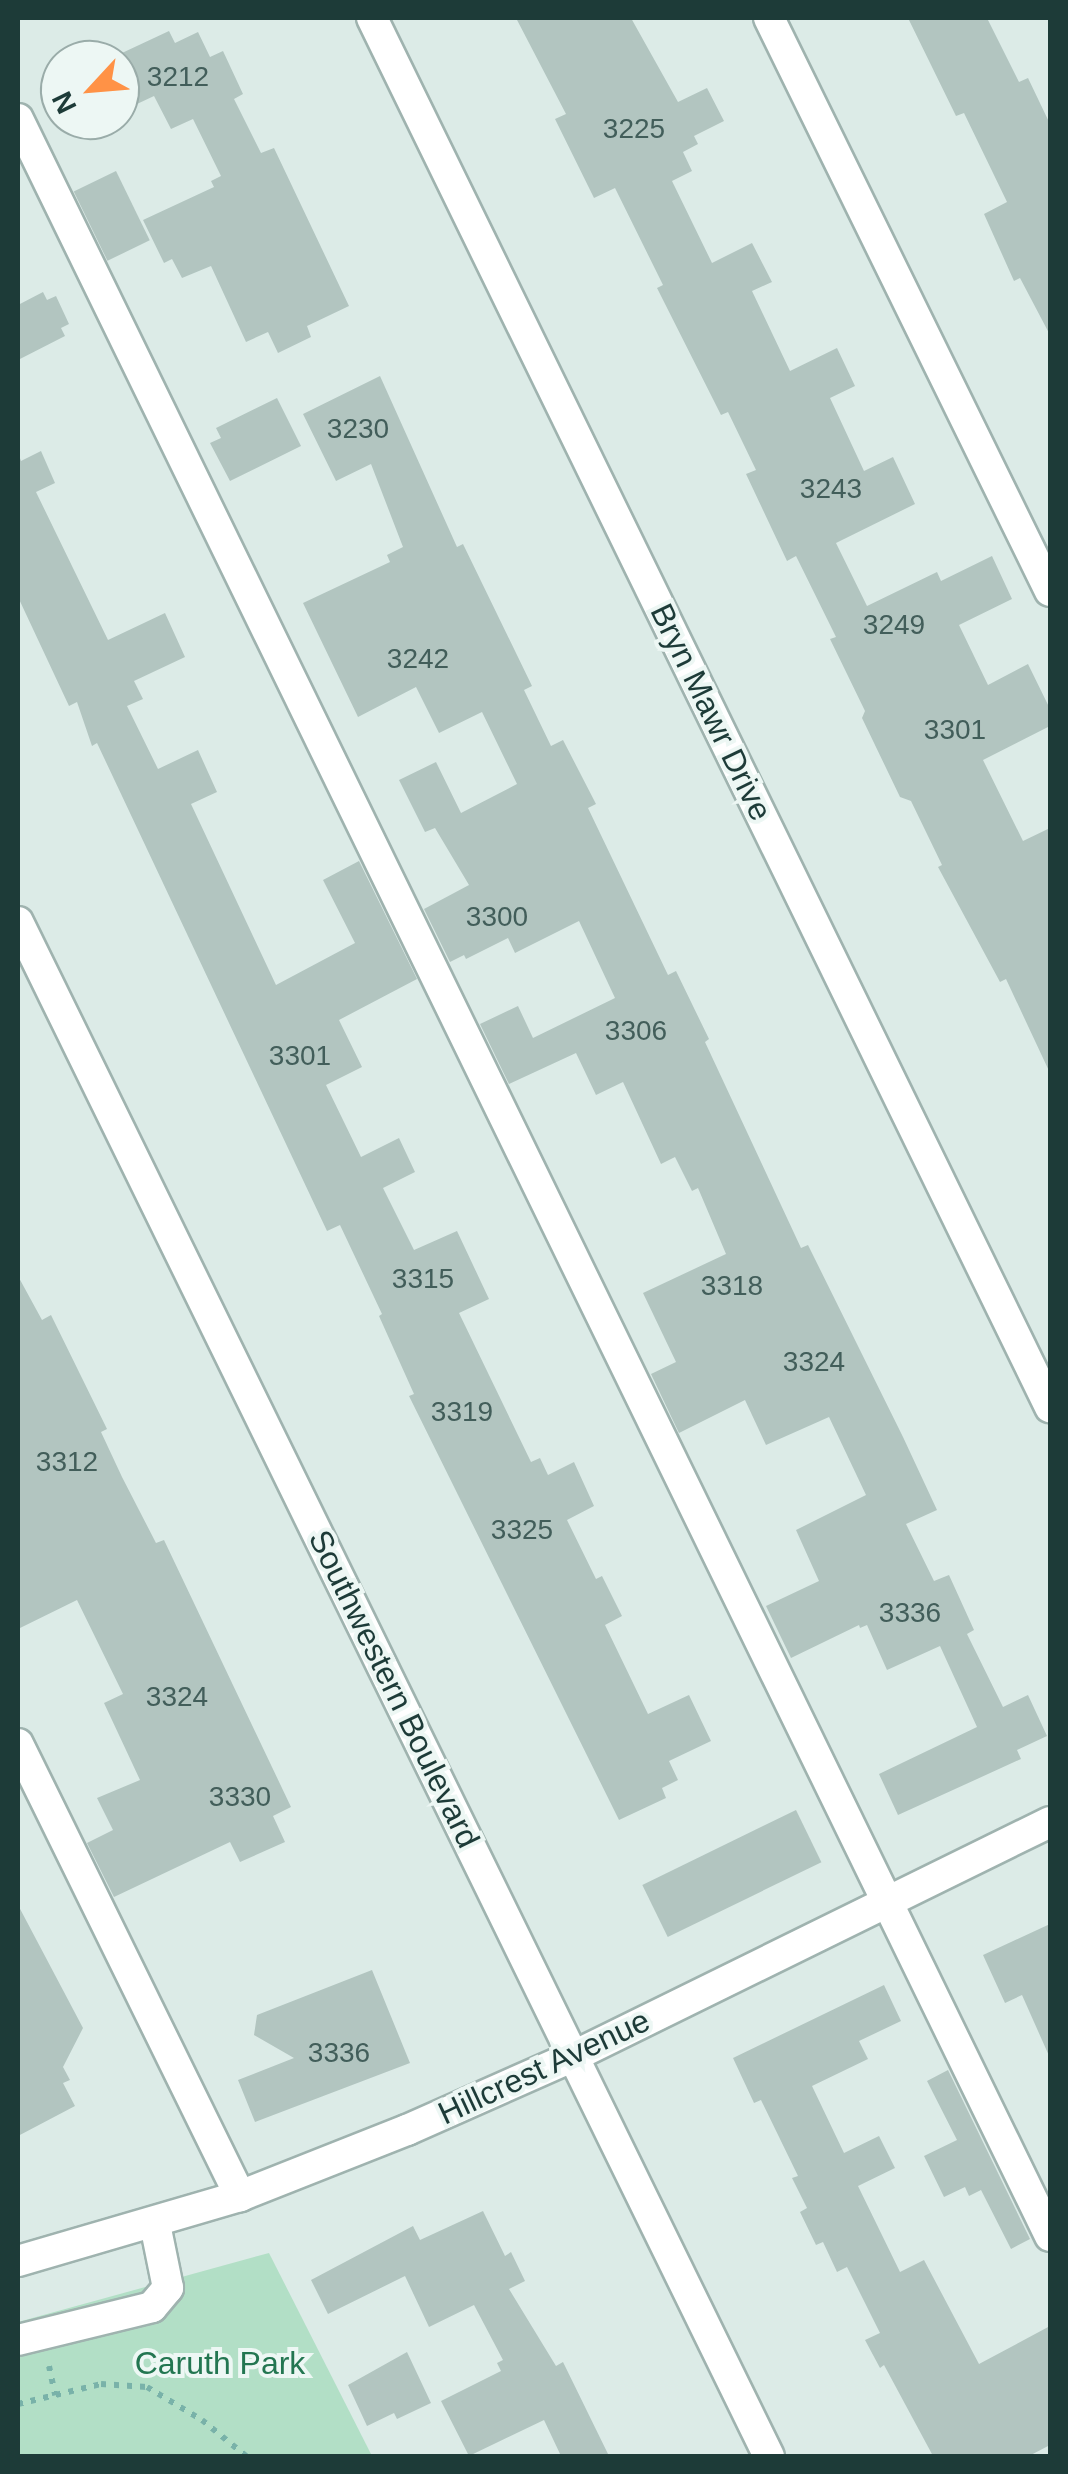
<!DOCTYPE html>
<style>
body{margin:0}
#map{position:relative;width:1068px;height:2474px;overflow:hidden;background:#dcebe7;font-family:Arial,sans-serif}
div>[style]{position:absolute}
.green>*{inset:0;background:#b2dfc6}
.building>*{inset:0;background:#b2c5c0;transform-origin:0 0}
.path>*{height:6px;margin-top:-3px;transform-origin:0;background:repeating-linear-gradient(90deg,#79b2a9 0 5px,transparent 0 13px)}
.roads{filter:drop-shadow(2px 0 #9fb3af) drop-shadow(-2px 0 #9fb3af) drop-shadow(0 2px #9fb3af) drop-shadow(0 -2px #9fb3af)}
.minor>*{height:30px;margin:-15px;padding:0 15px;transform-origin:15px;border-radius:15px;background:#fff}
span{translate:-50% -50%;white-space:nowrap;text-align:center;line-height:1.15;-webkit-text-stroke:8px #edf7f4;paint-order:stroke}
.number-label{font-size:28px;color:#425e5a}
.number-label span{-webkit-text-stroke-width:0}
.street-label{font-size:32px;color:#1d3b38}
.park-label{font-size:32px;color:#237651}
.frame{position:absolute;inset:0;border:20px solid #1d3b38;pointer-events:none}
.north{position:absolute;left:40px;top:40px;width:100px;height:100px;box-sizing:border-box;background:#edf7f4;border:2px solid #9aaca9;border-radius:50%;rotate:244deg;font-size:28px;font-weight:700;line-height:40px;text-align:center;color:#1d3b38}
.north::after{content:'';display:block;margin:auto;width:35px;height:45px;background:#ff9246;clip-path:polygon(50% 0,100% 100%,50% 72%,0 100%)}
</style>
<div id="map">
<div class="green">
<i style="clip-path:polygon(269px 2253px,372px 2456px,18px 2456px,18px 2322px)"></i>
</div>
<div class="building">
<i style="clip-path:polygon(516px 18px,631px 18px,678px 102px,707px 88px,724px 121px,694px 136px,698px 144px,683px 152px,692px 171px,672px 181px,712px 263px,752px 243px,772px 282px,752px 291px,790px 371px,837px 348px,855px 386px,830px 398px,864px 471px,893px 457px,915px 504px,836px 543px,867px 606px,937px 572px,941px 581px,992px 556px,1012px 599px,959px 625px,988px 685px,1028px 664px,1050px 709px,1050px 726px,983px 760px,1023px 841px,1050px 828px,1050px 1073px,1006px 979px,1000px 982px,938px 867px,942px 865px,911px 801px,900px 797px,862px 718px,865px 711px,830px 639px,836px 637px,796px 556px,787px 561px,746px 474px,756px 470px,728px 412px,721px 415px,657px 288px,663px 285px,615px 188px,594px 198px,555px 119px,566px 114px)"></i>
<i style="clip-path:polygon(908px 18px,987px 18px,1019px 82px,1028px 78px,1050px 124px,1050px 335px,1020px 278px,1014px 281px,984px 214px,1007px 202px,964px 113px,956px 116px)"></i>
<i style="clip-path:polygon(169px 31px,175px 43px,198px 32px,210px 57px,223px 51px,243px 94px,234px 99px,261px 153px,274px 148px,349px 306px,307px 326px,311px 337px,278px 353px,268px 332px,246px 342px,211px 266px,182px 278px,172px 259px,164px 263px,143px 220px,214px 187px,211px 181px,221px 176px,193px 119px,171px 129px,154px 96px,120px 112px,120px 60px,107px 60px)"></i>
<i style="clip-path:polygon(67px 120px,103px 120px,73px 134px)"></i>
<i style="left:116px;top:171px;width:77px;height:47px;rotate:64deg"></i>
<i style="clip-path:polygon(43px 292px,47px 300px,56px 296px,69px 324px,61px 328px,65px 336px,18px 360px,18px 305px)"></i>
<i style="clip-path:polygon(380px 376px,457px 547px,463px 544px,532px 686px,524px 690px,551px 746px,563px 740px,596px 804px,588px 808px,668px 975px,676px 971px,709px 1039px,705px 1042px,801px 1248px,808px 1245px,903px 1437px,937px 1510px,906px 1524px,934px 1581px,949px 1575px,974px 1630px,967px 1634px,1003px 1707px,1028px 1695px,1047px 1736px,1017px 1750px,1021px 1759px,898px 1815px,879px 1774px,977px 1727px,940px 1646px,887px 1670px,867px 1625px,860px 1628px,859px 1625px,791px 1658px,766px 1606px,819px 1581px,796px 1530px,866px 1495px,829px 1417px,766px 1445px,745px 1400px,679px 1433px,651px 1374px,676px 1362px,643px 1293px,726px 1254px,698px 1188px,692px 1191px,675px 1157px,661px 1164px,623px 1082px,596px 1095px,576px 1053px,509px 1084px,480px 1024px,518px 1006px,533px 1038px,615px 998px,579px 921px,515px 953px,508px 938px,466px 959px,464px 955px,450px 962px,424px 909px,469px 885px,435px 828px,425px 832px,399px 780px,436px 762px,461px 813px,517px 784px,482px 712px,439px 733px,416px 687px,358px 717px,303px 603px,390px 562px,387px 555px,403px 547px,371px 464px,336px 481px,303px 414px)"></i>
<i style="clip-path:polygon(277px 398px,301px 446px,230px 481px,210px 443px,221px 438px,216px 428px)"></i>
<i style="clip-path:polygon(41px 451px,55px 483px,36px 492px,108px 640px,165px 613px,185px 657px,134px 681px,143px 699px,127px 706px,158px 769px,198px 750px,217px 792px,191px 804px,276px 985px,355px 943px,323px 880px,359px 861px,417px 979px,339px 1020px,362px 1067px,326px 1085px,361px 1157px,399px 1138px,415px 1172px,383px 1188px,414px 1250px,457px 1231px,489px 1299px,459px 1313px,531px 1462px,540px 1458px,548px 1475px,574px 1462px,594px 1506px,567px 1520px,596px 1579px,602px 1576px,622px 1616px,605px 1625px,648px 1714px,689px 1695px,711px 1741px,669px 1761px,678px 1780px,662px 1788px,666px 1798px,619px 1820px,409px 1396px,414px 1394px,379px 1316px,382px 1314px,340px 1225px,327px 1231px,97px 743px,92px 746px,77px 702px,69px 706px,18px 597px,18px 453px,21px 461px)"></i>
<i style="clip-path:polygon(18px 1276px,42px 1320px,51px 1315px,107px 1429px,101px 1432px,122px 1477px,156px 1543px,164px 1540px,291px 1807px,273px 1816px,285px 1842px,240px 1862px,230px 1842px,114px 1897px,87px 1843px,113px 1830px,97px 1798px,140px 1780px,104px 1703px,123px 1694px,77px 1600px,18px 1629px)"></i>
<i style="left:796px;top:1810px;width:58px;height:171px;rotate:64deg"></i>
<i style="clip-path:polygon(18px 1905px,83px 2028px,63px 2067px,70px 2080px,63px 2083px,75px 2106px,18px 2136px)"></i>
<i style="clip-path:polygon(1050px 1924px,1050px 2058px,1022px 1995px,1005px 2003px,983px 1955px)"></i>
<i style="clip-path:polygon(372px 1970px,410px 2063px,255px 2122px,238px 2080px,294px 2058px,254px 2035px,257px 2015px)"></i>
<i style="clip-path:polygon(884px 1985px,901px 2021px,859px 2041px,868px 2059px,812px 2086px,844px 2153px,879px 2136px,895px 2168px,858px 2186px,900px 2272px,924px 2260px,979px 2364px,1050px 2326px,1050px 2445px,1029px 2456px,933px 2456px,884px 2365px,880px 2368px,865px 2340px,880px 2333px,847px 2267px,837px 2272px,823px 2242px,816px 2245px,800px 2212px,807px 2208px,792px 2178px,798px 2176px,761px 2100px,754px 2103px,733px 2058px)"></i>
<i style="clip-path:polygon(948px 2070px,1030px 2239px,1011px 2249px,981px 2190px,969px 2196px,965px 2187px,944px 2197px,924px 2156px,957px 2140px,927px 2081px)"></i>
<i style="clip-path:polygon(483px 2211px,505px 2256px,511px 2252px,525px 2281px,509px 2289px,556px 2366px,563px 2362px,609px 2456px,561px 2456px,544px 2420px,469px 2456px,441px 2401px,501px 2371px,497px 2363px,503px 2360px,474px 2305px,429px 2327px,405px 2276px,328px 2314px,311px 2280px,413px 2226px,420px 2240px)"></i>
<i style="clip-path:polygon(407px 2352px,431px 2403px,397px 2419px,394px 2413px,367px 2426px,348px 2385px)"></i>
</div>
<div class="path">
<i style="left:49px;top:2366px;width:30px;rotate:78deg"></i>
<i style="left:18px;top:2404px;width:85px;rotate:-13.5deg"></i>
<i style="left:101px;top:2384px;width:46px;rotate:3.7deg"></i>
<i style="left:147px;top:2387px;width:64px;rotate:31deg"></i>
<i style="left:202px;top:2420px;width:57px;rotate:39.3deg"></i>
</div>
<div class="roads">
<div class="minor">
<i style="left:372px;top:18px;width:1546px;rotate:63.98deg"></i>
<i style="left:769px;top:18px;width:638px;rotate:63.88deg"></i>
<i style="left:18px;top:119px;width:2355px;rotate:64.01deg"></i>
<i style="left:18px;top:922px;width:1708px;rotate:63.92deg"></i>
<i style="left:18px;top:1744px;width:504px;rotate:63.84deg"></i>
<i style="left:18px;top:2261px;width:231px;rotate:-16.3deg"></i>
<i style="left:240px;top:2196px;width:180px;rotate:-21.6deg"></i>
<i style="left:407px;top:2130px;width:183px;rotate:-23.9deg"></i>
<i style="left:574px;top:2056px;width:530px;rotate:-26.18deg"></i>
<i style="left:18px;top:2340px;width:138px;rotate:-13.8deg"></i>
<i style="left:152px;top:2307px;width:25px;rotate:-50deg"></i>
<i style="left:168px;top:2288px;width:65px;rotate:-101.5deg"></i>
</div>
</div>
<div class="number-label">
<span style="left:178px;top:77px">3212</span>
<span style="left:634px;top:129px">3225</span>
<span style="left:358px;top:429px">3230</span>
<span style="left:831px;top:489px">3243</span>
<span style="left:894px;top:625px">3249</span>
<span style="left:418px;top:659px">3242</span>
<span style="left:955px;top:730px">3301</span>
<span style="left:497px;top:917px">3300</span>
<span style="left:636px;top:1031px">3306</span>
<span style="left:300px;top:1056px">3301</span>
<span style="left:423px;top:1279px">3315</span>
<span style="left:732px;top:1286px">3318</span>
<span style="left:814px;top:1362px">3324</span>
<span style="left:462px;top:1412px">3319</span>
<span style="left:67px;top:1462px">3312</span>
<span style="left:522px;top:1530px">3325</span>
<span style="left:910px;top:1613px">3336</span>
<span style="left:177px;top:1697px">3324</span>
<span style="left:240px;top:1797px">3330</span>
<span style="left:339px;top:2053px">3336</span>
</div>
<div class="street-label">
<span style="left:711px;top:712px;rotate:64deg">Bryn Mawr Drive</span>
<span style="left:394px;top:1689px;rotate:64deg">Southwestern Boulevard</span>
<span style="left:544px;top:2067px;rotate:-25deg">Hillcrest Avenue</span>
</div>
<div class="park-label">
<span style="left:220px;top:2363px">Caruth Park</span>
</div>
<div class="frame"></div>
<div class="north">N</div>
</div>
